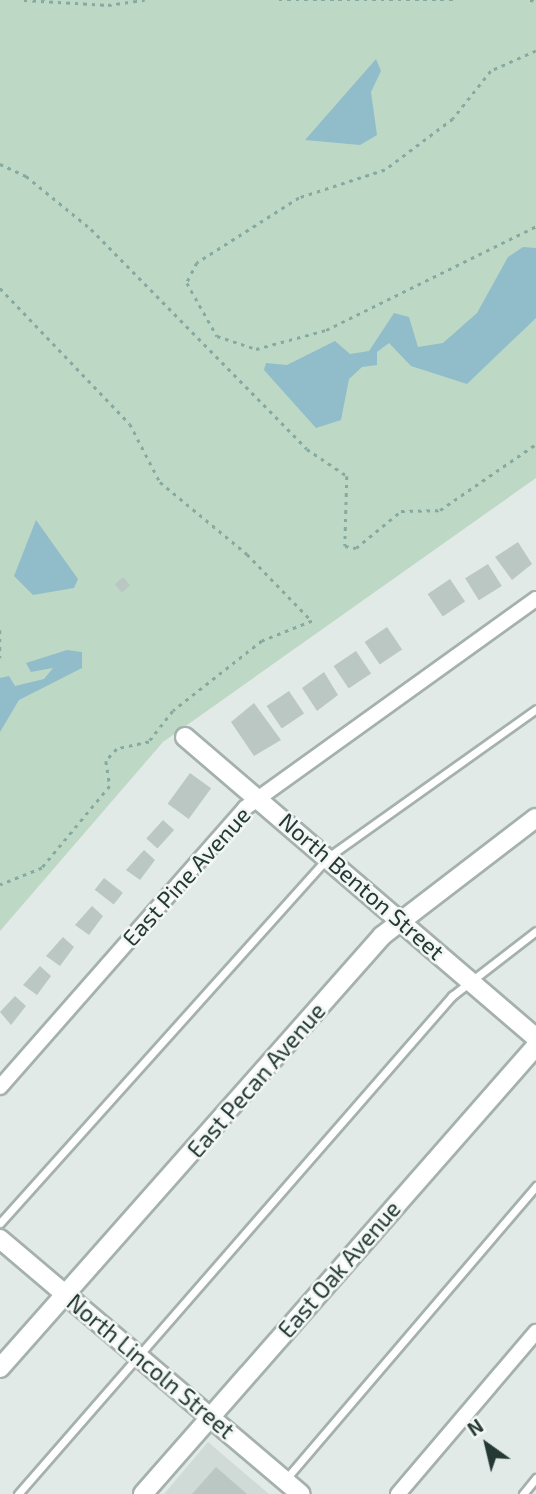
<!DOCTYPE html>
<style>
body{margin:0}
#map{position:relative;width:536px;height:1494px;overflow:hidden;background:#e2eae7;font-family:"Exo 2",sans-serif}
div>[style]{position:absolute}
.built>*{inset:0;background:#d0dad6}
.green>*{inset:0;background:#bdd9c6}
.water>*{inset:0;background:#90bdc9}
.building>*{inset:0;background:#bac7c3;transform-origin:0 0}
.path>*{height:2.5px;margin-top:-1.25px;transform-origin:0;background:repeating-linear-gradient(90deg,#86aaa0 0 3.5px,transparent 0 8.5px)}
.roads{filter:drop-shadow(2px 0 #a5b1ae) drop-shadow(-2px 0 #a5b1ae) drop-shadow(0 2px #a5b1ae) drop-shadow(0 -2px #a5b1ae)}
.service>*{height:7px;margin:-3.5px;padding:0 3.5px;transform-origin:3.5px;border-radius:3.5px;background:#fff}
.minor>*{height:14px;margin:-7px;padding:0 7px;transform-origin:7px;border-radius:7px;background:#fff}
.tertiary>*{height:18px;margin:-9px;padding:0 9px;transform-origin:9px;border-radius:9px;background:#fff}
span{translate:-50% -50%;white-space:nowrap;text-align:center;line-height:1.15;-webkit-text-stroke:5px #f2f7f5;paint-order:stroke}
.street-label{font-size:23px;color:#243934}
.north{position:absolute;left:452px;top:1410px;width:70px;height:70px;-webkit-text-stroke:5px #f2f7f5;paint-order:stroke;rotate:326deg;font-size:19px;font-weight:700;line-height:28px;text-align:center;color:#243934}
.north::after{content:'';display:block;margin:auto;width:24px;height:32px;background:#243934;clip-path:polygon(50% 0,100% 100%,50% 72%,0 100%)}
</style>
<div id="map">
<div class="built">
<i style="clip-path:polygon(208px 1442px,269px 1494px,164px 1494px)"></i>
</div>
<div class="green">
<i style="clip-path:polygon(0 0,536px 0,536px 478px,163px 742px,0 931px)"></i>
</div>
<div class="water">
<i style="clip-path:polygon(376px 59px,381px 71px,371px 92px,377px 135px,360px 145px,305px 140px)"></i>
<i style="clip-path:polygon(523px 247px,536px 248px,536px 318px,467px 384px,411px 366px,389px 343px,377px 352px,377px 365px,362px 367px,349px 379px,341px 420px,316px 428px,264px 370px,266px 363px,287px 365px,335px 341px,350px 354px,369px 351px,394px 313px,409px 317px,418px 347px,443px 343px,477px 313px,508px 257px)"></i>
<i style="clip-path:polygon(36px 520px,78px 579px,74px 588px,33px 595px,14px 576px)"></i>
<i style="clip-path:polygon(67px 650px,82px 652px,82px 668px,19px 700px,0 732px,0 678px,9px 676px,15px 686px,44px 679px,53px 668px,31px 672px,26px 663px)"></i>
</div>
<div class="building">
<i style="clip-path:polygon(518px 542px,532px 564px,512px 580px,495px 557px)"></i>
<i style="left:488px;top:564px;width:26px;height:27px;rotate:58deg"></i>
<i style="left:123px;top:577px;width:11px;height:11px;rotate:49deg"></i>
<i style="left:450px;top:579px;width:27px;height:27px;rotate:56deg"></i>
<i style="left:387px;top:627px;width:27px;height:27px;rotate:56deg"></i>
<i style="left:356px;top:651px;width:27px;height:27px;rotate:56deg"></i>
<i style="clip-path:polygon(324px 672px,338px 695px,317px 711px,302px 688px)"></i>
<i style="left:289px;top:691px;width:27px;height:27px;rotate:56deg"></i>
<i style="clip-path:polygon(254px 703px,281px 740px,254px 756px,231px 722px)"></i>
<i style="left:190px;top:773px;width:26px;height:38px;rotate:36deg"></i>
<i style="left:163px;top:820px;width:15px;height:25px;rotate:42deg"></i>
<i style="clip-path:polygon(144px 850px,155px 860px,140px 880px,126px 870px)"></i>
<i style="left:104px;top:878px;width:24px;height:15px;rotate:38deg"></i>
<i style="clip-path:polygon(92px 906px,103px 916px,89px 935px,75px 925px)"></i>
<i style="clip-path:polygon(63px 937px,74px 947px,60px 966px,46px 956px)"></i>
<i style="clip-path:polygon(40px 966px,51px 976px,37px 995px,23px 985px)"></i>
<i style="clip-path:polygon(15px 996px,26px 1006px,11px 1025px,0 1012px)"></i>
<i style="clip-path:polygon(216px 1467px,247px 1494px,192px 1494px)"></i>
</div>
<div class="path">
<i style="left:24px;top:0;width:84px;rotate:3.4deg"></i>
<i style="left:108px;top:5px;width:37px;rotate:-8deg"></i>
<i style="left:279px;top:0;width:175px"></i>
<i style="left:530px;top:0;width:6px;rotate:9deg"></i>
<i style="left:536px;top:51px;width:49px;rotate:156deg"></i>
<i style="left:491px;top:71px;width:61px;rotate:128.4deg"></i>
<i style="left:453px;top:119px;width:85px;rotate:143.1deg"></i>
<i style="left:385px;top:170px;width:90px;rotate:162deg"></i>
<i style="left:299px;top:198px;width:121px;rotate:147.5deg"></i>
<i style="left:197px;top:263px;width:22px;rotate:117deg"></i>
<i style="left:187px;top:283px;width:61px;rotate:60.5deg"></i>
<i style="left:217px;top:336px;width:41px;rotate:18.4deg"></i>
<i style="left:256px;top:349px;width:73px;rotate:-15.2deg"></i>
<i style="left:326px;top:330px;width:234px;rotate:-26.3deg"></i>
<i style="left:0;top:164px;width:29px;rotate:25deg"></i>
<i style="left:26px;top:176px;width:84px;rotate:39.2deg"></i>
<i style="left:91px;top:229px;width:308px;rotate:45.5deg"></i>
<i style="left:307px;top:449px;width:48px;rotate:34deg"></i>
<i style="left:347px;top:476px;width:70px;rotate:91.6deg"></i>
<i style="left:345px;top:546px;width:11px;rotate:10deg"></i>
<i style="left:356px;top:548px;width:58px;rotate:-39.4deg"></i>
<i style="left:401px;top:511px;width:39px;rotate:-1deg"></i>
<i style="left:440px;top:510px;width:116px;rotate:-34.5deg"></i>
<i style="left:0;top:288px;width:188px;rotate:46.3deg"></i>
<i style="left:130px;top:424px;width:65px;rotate:62.7deg"></i>
<i style="left:160px;top:482px;width:113px;rotate:39.6deg"></i>
<i style="left:247px;top:554px;width:93px;rotate:45.9deg"></i>
<i style="left:312px;top:621px;width:54px;rotate:158.2deg"></i>
<i style="left:262px;top:641px;width:113px;rotate:141.8deg"></i>
<i style="left:173px;top:711px;width:39px;rotate:128deg"></i>
<i style="left:149px;top:742px;width:33px;rotate:168deg"></i>
<i style="left:117px;top:749px;width:16px;rotate:133deg"></i>
<i style="left:106px;top:761px;width:25px;rotate:81deg"></i>
<i style="left:110px;top:786px;width:107px;rotate:129.7deg"></i>
<i style="left:42px;top:868px;width:45px;rotate:158deg"></i>
<i style="left:0;top:630px;width:28px;rotate:90deg"></i>
</div>
<div class="roads">
<div class="service">
<i style="left:0;top:1223px;width:491px;rotate:-48.1deg"></i>
<i style="left:328px;top:857px;width:255px;rotate:-35.4deg"></i>
<i style="left:285px;top:1480px;width:387px;rotate:-49.5deg"></i>
<i style="left:18px;top:1494px;width:661px;rotate:-48.93deg"></i>
<i style="left:452px;top:996px;width:106px;rotate:-37.7deg"></i>
<i style="left:523px;top:1494px;width:21px;rotate:-51deg"></i>
</div>
<div class="minor">
<i style="left:0;top:1087px;width:371px;rotate:-48.7deg"></i>
<i style="left:245px;top:808px;width:358px;rotate:-35.7deg"></i>
<i style="left:398px;top:1494px;width:213px;rotate:-49.6deg"></i>
</div>
<div class="tertiary">
<i style="left:185px;top:737px;width:462px;rotate:40.6deg"></i>
<i style="left:0;top:1239px;width:394px;rotate:40.3deg"></i>
<i style="left:0;top:1368px;width:577px;rotate:-48.51deg"></i>
<i style="left:382px;top:936px;width:194px;rotate:-37.5deg"></i>
<i style="left:143px;top:1494px;width:596px;rotate:-48.74deg"></i>
</div>
</div>
<div class="street-label">
<span style="left:186px;top:876px;rotate:-48deg">East Pine Avenue</span>
<span style="left:362px;top:886px;rotate:41deg">North Benton Street</span>
<span style="left:256px;top:1080px;rotate:-49deg">East Pecan Avenue</span>
<span style="left:339px;top:1269px;rotate:-49deg">East Oak Avenue</span>
<span style="left:151px;top:1366px;rotate:40deg">North Lincoln Street</span>
</div>
<div class="north">N</div>
</div>
